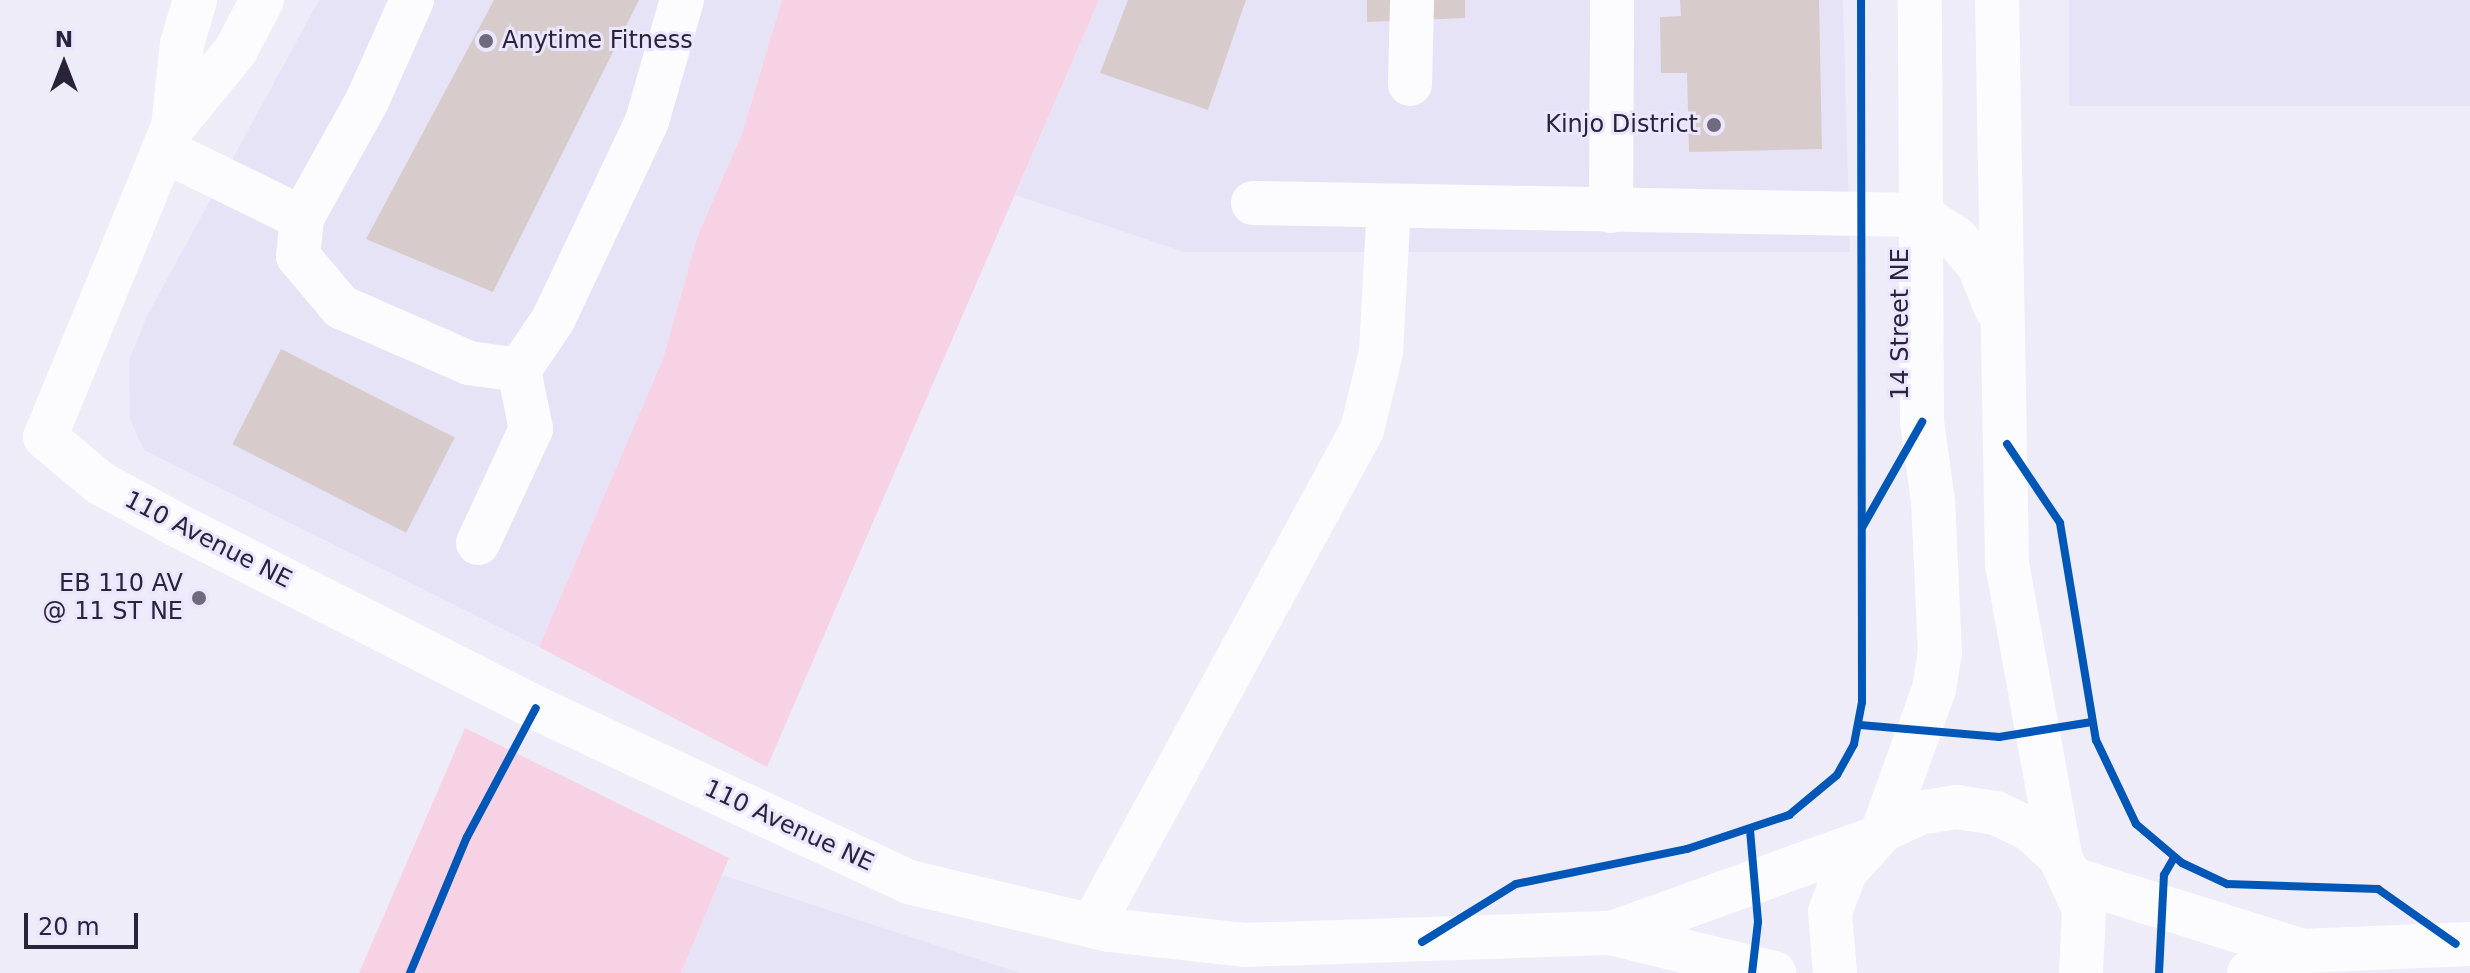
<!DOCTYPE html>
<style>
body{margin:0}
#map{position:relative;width:2470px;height:973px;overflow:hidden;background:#eeecf8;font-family:"DejaVu Sans",sans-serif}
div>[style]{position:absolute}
.built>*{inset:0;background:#e7e3f7;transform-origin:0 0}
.green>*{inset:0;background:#f6d2e4}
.building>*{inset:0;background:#d7cccb;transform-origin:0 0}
.minor>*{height:44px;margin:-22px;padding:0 22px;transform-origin:22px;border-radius:22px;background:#fcfcfe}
.cycleway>*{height:8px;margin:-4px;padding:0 4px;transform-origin:4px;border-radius:4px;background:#0057b8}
.dots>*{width:22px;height:22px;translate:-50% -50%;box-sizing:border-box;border:4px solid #ebe6fe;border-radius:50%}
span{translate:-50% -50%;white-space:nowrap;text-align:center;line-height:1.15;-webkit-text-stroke:6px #ebe6fe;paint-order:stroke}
.poi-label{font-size:24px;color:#2a243a}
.left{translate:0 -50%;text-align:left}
.right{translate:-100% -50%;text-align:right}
.street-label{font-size:24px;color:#2a243a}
.north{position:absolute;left:24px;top:24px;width:80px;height:80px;-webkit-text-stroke:6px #ebe6fe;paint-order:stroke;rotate:0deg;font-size:22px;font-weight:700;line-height:32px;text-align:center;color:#2a243a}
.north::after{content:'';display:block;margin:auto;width:28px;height:36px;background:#2a243a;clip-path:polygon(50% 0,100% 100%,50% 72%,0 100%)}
.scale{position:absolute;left:24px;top:913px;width:114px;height:36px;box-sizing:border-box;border:4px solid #2a243a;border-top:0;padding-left:10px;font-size:24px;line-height:28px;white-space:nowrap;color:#2a243a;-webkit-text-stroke:6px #ebe6fe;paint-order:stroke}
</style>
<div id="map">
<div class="built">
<i style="clip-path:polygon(319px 0,782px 0,742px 134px,698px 235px,663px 359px,539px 647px,144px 450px,130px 419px,129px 361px,147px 316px)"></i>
<i style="clip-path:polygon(1099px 0,1843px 0,1850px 252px,1184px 252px,1015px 195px)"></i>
<i style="left:2069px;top:0;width:401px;height:106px"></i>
<i style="clip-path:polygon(722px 875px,1020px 973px,681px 973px)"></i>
</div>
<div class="green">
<i style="clip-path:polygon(782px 0,1099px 0,767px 767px,539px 647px,663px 359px,698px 235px,742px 134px)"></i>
<i style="clip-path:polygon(465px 728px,729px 858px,681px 973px,359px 973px)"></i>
</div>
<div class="building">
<i style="clip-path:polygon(494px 0,639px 0,493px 292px,366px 239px)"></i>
<i style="clip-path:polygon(1128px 0,1246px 0,1208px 110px,1100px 73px)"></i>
<i style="clip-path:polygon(1367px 0,1465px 0,1465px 18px,1367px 22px)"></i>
<i style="clip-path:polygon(1680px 0,1819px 0,1822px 149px,1689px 152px,1687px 73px,1661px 73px,1660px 17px,1681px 16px)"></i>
<i style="left:281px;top:349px;width:195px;height:107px;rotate:27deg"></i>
</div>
<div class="minor">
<i style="left:262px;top:0;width:56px;rotate:117.5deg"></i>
<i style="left:236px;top:50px;width:99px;rotate:129.3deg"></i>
<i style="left:173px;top:127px;width:335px;rotate:112.4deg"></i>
<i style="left:45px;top:437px;width:72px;rotate:39.9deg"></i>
<i style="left:100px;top:483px;width:88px;rotate:28.6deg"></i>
<i style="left:177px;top:525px;width:403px;rotate:27deg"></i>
<i style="left:536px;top:708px;width:412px;rotate:25deg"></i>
<i style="left:909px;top:882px;width:206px;rotate:13.5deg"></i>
<i style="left:1109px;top:930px;width:136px;rotate:6.3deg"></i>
<i style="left:1244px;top:945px;width:368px;rotate:-1.9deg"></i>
<i style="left:1612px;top:933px;width:275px;rotate:-19.8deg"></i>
<i style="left:412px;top:0;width:111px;rotate:114deg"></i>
<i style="left:367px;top:101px;width:134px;rotate:119.1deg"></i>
<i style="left:302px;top:218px;width:38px;rotate:96deg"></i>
<i style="left:298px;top:256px;width:67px;rotate:49.9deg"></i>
<i style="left:341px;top:307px;width:140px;rotate:23.6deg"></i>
<i style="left:469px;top:363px;width:50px;rotate:8deg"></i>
<i style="left:519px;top:370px;width:60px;rotate:-55.8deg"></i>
<i style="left:553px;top:320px;width:220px;rotate:-64.7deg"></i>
<i style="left:647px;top:121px;width:126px;rotate:-73.9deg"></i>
<i style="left:1997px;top:0;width:564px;rotate:88.98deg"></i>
<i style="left:2007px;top:564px;width:298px;rotate:79.7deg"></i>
<i style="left:1410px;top:84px;width:84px;rotate:-88.6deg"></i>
<i style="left:173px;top:127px;width:83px;rotate:-83.8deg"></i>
<i style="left:182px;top:44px;width:46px;rotate:-73.5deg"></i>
<i style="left:163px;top:150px;width:155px;rotate:26.1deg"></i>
<i style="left:1253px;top:203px;width:668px;rotate:1.03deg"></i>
<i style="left:1921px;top:215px;width:43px;rotate:33.7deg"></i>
<i style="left:1957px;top:239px;width:35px;rotate:51deg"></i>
<i style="left:1979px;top:266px;width:45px;rotate:68deg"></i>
<i style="left:1611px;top:211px;width:211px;rotate:-89.7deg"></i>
<i style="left:478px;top:543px;width:126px;rotate:-65.1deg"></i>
<i style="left:531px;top:429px;width:60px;rotate:-101.5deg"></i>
<i style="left:1883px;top:830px;width:150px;rotate:-70.1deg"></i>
<i style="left:1934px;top:689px;width:36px;rotate:-81deg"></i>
<i style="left:1940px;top:653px;width:152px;rotate:-92.6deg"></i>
<i style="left:1933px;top:501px;width:80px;rotate:-97.9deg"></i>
<i style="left:1922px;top:422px;width:422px;rotate:-90.3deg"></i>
<i style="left:2073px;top:879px;width:241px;rotate:17.4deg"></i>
<i style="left:2303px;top:951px;width:167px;rotate:-2.4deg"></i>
<i style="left:1092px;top:926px;width:565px;rotate:-61.44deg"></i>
<i style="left:1362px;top:430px;width:80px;rotate:-76.3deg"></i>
<i style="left:1381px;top:352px;width:146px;rotate:-86.9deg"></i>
<i style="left:1614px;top:934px;width:165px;rotate:13.7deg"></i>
<i style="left:1835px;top:973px;width:61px;rotate:-94.7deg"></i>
<i style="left:1830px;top:912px;width:43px;rotate:-69.4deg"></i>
<i style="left:1845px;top:872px;width:57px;rotate:-47.9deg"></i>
<i style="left:1883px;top:830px;width:40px;rotate:-25deg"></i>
<i style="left:1919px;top:813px;width:38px;rotate:-9deg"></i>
<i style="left:1957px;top:807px;width:39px;rotate:9deg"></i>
<i style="left:1996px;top:813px;width:39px;rotate:26deg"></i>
<i style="left:2031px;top:830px;width:40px;rotate:43deg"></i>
<i style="left:2060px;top:857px;width:57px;rotate:65.2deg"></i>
<i style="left:2084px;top:909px;width:64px;rotate:92.7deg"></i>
<i style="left:2249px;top:973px;width:58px;rotate:-22.2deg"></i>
</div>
<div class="cycleway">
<i style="left:2007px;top:444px;width:95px;rotate:56.1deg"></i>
<i style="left:2060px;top:523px;width:220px;rotate:80.6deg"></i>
<i style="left:2096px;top:740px;width:93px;rotate:64.5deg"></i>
<i style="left:2136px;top:824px;width:60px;rotate:40.3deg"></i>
<i style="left:2182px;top:863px;width:50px;rotate:25deg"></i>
<i style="left:2227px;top:884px;width:151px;rotate:1.9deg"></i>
<i style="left:2378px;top:889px;width:95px;rotate:35.2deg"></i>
<i style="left:1863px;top:526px;width:120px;rotate:-60.4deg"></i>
<i style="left:1860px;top:725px;width:140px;rotate:4.9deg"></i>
<i style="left:1999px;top:737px;width:94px;rotate:-9.2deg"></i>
<i style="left:1750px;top:830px;width:92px;rotate:85deg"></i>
<i style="left:1758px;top:922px;width:51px;rotate:96.7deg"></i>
<i style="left:1422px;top:942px;width:110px;rotate:-31.7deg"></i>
<i style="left:1516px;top:884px;width:175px;rotate:-11.6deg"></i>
<i style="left:1687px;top:849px;width:108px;rotate:-18.4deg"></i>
<i style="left:1789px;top:815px;width:62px;rotate:-39.8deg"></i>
<i style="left:1837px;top:775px;width:35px;rotate:-61deg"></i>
<i style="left:1854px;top:744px;width:43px;rotate:-79.2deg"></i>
<i style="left:1862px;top:702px;width:702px;rotate:-90.08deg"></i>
<i style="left:410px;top:973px;width:147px;rotate:-67.3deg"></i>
<i style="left:467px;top:837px;width:146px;rotate:-61.9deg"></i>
<i style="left:2159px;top:973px;width:98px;rotate:-87.1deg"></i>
<i style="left:2164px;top:875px;width:20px;rotate:-60deg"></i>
</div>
<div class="dots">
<i style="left:486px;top:41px;background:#6f6a7c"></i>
<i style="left:1714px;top:125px;background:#6f6a7c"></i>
<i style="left:199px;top:598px;background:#6f6a7c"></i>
</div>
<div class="poi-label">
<span class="left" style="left:502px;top:41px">Anytime Fitness</span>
<span class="right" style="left:1698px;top:125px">Kinjo District</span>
<span class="right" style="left:183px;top:598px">EB 110 AV<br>@ 11 ST NE</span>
</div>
<div class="street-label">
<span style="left:1901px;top:324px;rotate:-90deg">14 Street NE</span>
<span style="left:208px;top:540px;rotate:27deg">110 Avenue NE</span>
<span style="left:789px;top:826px;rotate:25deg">110 Avenue NE</span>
</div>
<div class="north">N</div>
<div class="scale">20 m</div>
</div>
